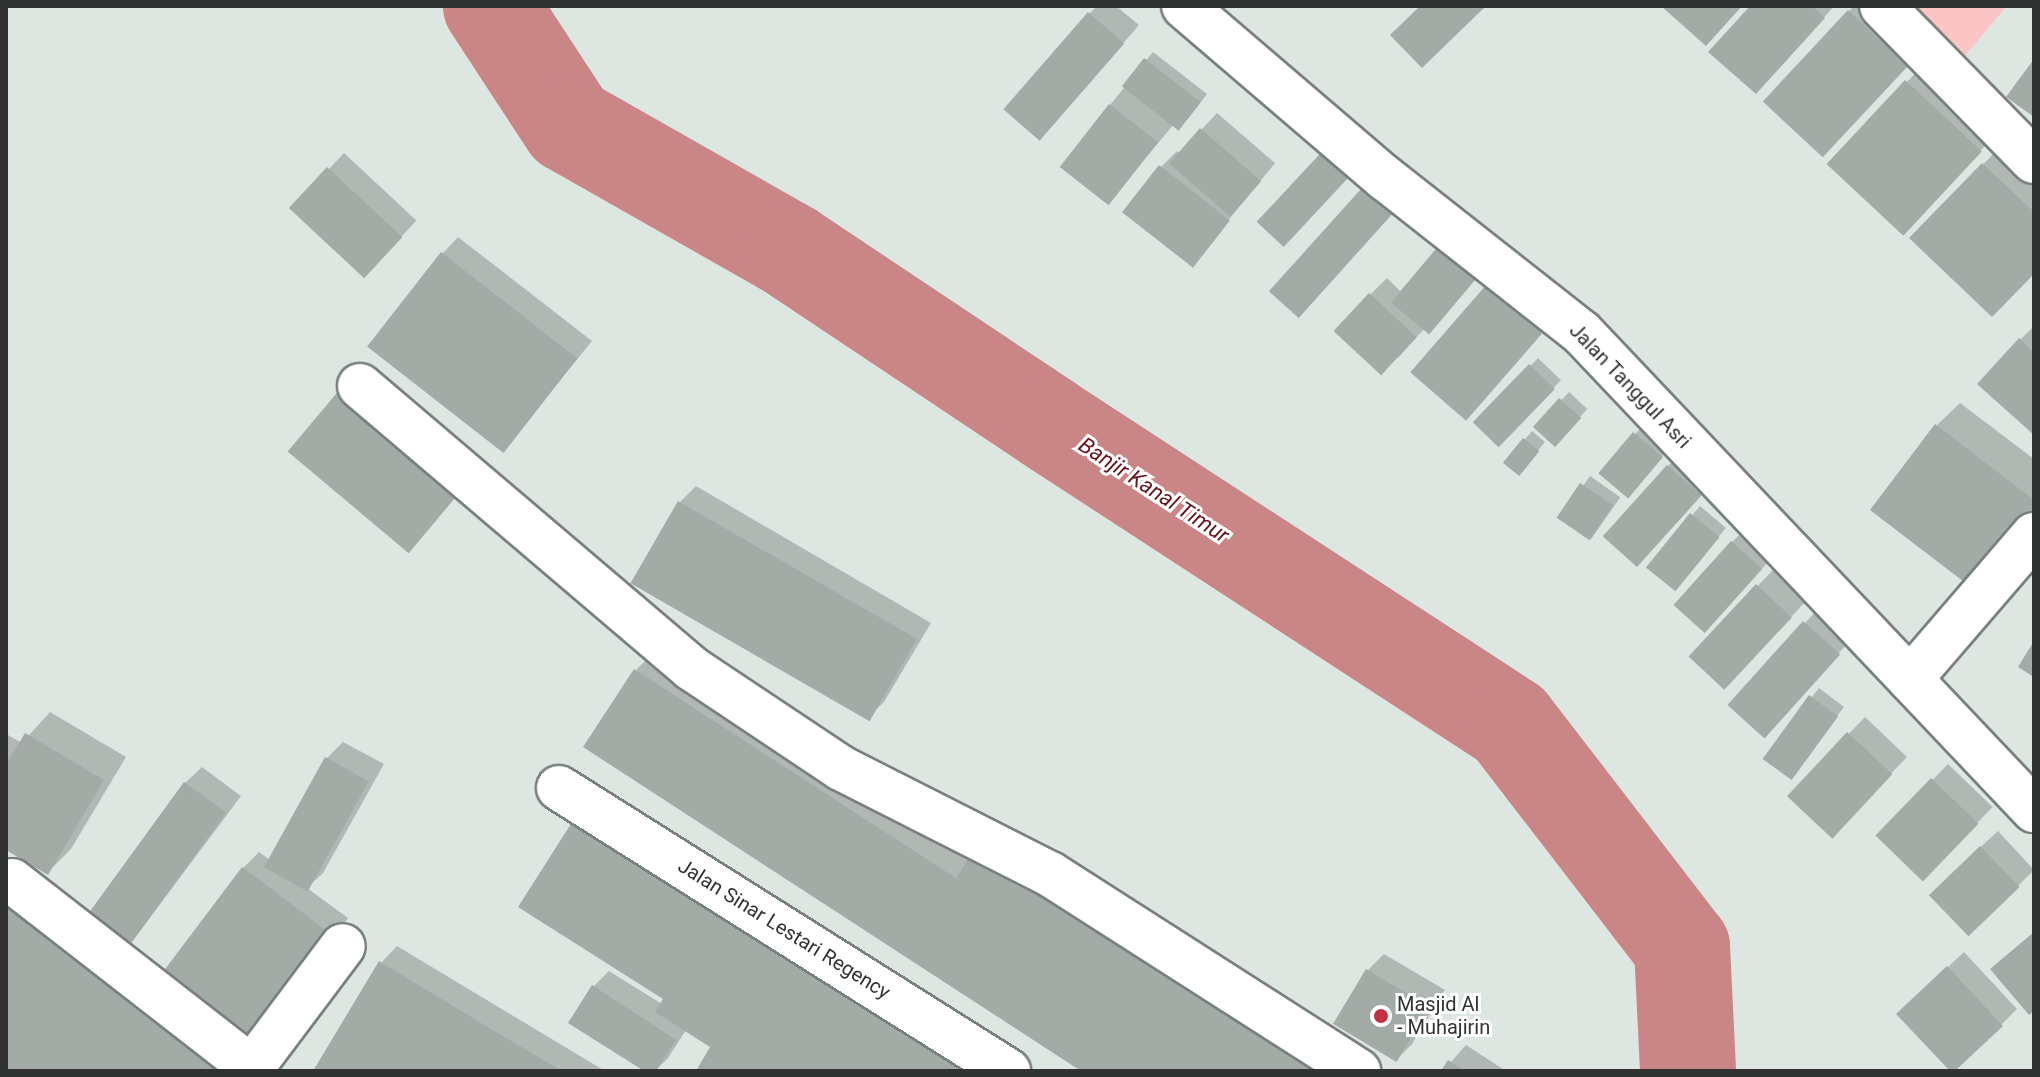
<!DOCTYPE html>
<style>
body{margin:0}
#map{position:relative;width:2040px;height:1077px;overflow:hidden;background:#dee6e2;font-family:Roboto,sans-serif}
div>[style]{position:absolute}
.green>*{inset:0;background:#fbc5c5}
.shadow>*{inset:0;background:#0003;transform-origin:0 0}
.river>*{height:96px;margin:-48px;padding:0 48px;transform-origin:48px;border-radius:48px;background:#ca8687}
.building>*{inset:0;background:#a3aba7;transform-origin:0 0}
.roads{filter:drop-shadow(2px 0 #79817d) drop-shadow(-2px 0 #79817d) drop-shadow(0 2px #79817d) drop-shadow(0 -2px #79817d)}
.minor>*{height:44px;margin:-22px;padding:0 22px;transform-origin:22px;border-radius:22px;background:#fff}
.dots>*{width:22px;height:22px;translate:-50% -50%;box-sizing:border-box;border:4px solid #fff;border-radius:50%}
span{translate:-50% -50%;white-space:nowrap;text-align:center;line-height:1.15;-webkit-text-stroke:6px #fff;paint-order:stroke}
.street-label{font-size:20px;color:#303332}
.poi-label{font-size:20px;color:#303332}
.left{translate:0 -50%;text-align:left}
.water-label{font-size:22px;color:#66151f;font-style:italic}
.frame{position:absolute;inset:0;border:8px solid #303332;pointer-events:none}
</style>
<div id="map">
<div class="green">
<i style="clip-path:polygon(1901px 6px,2007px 6px,1963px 58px)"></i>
</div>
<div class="shadow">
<i style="clip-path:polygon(1097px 6px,1116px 6px,1139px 25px,1041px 138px,1089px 14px)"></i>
<i style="clip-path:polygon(1753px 6px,1834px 6px,1772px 76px)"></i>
<i style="clip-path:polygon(1854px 6px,1877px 6px,1922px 49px,1839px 138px,1766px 101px)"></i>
<i style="clip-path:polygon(1153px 52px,1207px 94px,1187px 120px,1174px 124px,1109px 202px,1110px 105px)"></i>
<i style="clip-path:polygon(1923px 65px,1996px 134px,1918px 217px,1829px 164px)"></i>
<i style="clip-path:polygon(1217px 113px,1275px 163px,1192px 265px,1161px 167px,1177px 151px,1180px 153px)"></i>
<i style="clip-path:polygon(1999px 148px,2034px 181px,2034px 271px,1912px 238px)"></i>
<i style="left:344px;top:153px;width:99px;height:76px;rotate:43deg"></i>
<i style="clip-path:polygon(458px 237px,592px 341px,504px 449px,442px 254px)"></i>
<i style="clip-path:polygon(1505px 269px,1557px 315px,1479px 401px)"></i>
<i style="clip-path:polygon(1387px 278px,1401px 292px,1424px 329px,1398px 358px,1370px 295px)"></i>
<i style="clip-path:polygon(2034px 326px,2034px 432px,2020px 340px)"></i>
<i style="left:1538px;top:358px;width:32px;height:90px;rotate:44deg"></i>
<i style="left:1569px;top:392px;width:25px;height:48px;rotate:43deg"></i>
<i style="clip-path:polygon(1960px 403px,2034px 459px,2034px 512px,1995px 563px,1937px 425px)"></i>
<i style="clip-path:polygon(1643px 426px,1669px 448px,1635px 487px,1635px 434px)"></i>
<i style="clip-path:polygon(1532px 431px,1545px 442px,1526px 465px,1506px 462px)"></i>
<i style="clip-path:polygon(1684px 450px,1716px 479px,1652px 548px,1668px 466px)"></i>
<i style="left:1590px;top:476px;width:37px;height:51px;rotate:35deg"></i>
<i style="clip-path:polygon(696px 486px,931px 623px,884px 702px,867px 718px,679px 503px)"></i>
<i style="clip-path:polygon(1700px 506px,1726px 528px,1682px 580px,1648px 567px)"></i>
<i style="clip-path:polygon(1748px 526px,1777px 552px,1721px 614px,1732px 542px)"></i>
<i style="clip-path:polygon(1774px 569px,1807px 600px,1741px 671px,1691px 655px)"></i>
<i style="clip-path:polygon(1821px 606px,1854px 636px,1780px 719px,1729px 704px)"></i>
<i style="clip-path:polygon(652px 654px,970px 861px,1342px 1071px,1085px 1071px,636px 670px)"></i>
<i style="clip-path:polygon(1819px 688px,1844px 707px,1796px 769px,1764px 758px)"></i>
<i style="clip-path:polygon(50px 712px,126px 757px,71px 849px,48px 872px,6px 848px,6px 734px,22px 743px)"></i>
<i style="clip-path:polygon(1865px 717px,1907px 757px,1847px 819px,1789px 796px)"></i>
<i style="clip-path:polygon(343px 742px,384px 764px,323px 873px,307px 888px,348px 918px,266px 1026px,243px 868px,259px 852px,270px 860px,327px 758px)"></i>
<i style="left:1948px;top:764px;width:62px;height:100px;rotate:44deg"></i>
<i style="clip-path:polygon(202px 767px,241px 796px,140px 931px,124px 948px,185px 783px)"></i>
<i style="clip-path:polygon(1998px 831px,2034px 870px,2018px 886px,1947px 878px)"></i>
<i style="clip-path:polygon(397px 946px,605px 1071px,315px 1071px,381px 963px)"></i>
<i style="clip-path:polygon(1964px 952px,2017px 1009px,2001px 1025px,1915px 998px)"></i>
<i style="clip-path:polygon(1384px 954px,1445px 990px,1412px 1044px,1396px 1060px,1368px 970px)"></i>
<i style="clip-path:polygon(609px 971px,662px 1004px,1020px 1071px,698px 1071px,713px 1047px,686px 1030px,668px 1058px,655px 1071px,648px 1071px,593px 987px)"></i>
<i style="clip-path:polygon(1466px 1045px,1506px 1071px,1443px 1071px)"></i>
</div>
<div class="river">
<i style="left:491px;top:6px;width:142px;rotate:56.8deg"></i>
<i style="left:569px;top:125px;width:253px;rotate:29.6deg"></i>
<i style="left:789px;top:250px;width:311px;rotate:33.7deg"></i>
<i style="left:1048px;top:423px;width:551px;rotate:33.08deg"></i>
<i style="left:1510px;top:724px;width:282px;rotate:52.4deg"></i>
<i style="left:1682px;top:947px;width:124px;rotate:87.2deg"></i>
</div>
<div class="building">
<i style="clip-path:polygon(1420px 6px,1486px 6px,1422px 68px,1390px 35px)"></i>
<i style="clip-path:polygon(1661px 6px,1742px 6px,1706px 46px)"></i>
<i style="clip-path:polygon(1750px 6px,1812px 6px,1825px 18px,1756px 94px,1708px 52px)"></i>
<i style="left:1848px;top:10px;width:82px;height:125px;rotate:43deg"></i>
<i style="left:1088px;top:12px;width:48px;height:129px;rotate:41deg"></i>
<i style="left:1144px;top:58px;width:72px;height:36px;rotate:38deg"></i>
<i style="clip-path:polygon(2034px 59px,2034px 117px,2006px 97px)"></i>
<i style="left:1905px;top:80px;width:105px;height:115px;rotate:43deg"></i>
<i style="left:1109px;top:104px;width:62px;height:80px;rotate:38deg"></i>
<i style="left:1200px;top:128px;width:81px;height:47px;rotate:41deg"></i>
<i style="left:1331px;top:142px;width:37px;height:109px;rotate:43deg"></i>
<i style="clip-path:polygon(1982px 163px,2034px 212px,2034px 274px,1992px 317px,1909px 238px)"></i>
<i style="left:1159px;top:165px;width:90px;height:60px;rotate:38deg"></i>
<i style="left:327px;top:167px;width:103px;height:56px;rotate:43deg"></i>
<i style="left:1370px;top:179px;width:40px;height:151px;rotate:42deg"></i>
<i style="left:1450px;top:232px;width:50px;height:92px;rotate:40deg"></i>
<i style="left:441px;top:252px;width:173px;height:120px;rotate:38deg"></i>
<i style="left:1487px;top:284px;width:74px;height:117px;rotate:41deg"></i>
<i style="left:1369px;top:293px;width:65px;height:52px;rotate:43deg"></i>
<i style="clip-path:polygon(2019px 338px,2034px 352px,2034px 435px,1977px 384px)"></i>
<i style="left:1529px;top:364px;width:36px;height:81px;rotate:44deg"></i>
<i style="left:341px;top:388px;width:158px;height:83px;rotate:40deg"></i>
<i style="left:1559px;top:398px;width:30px;height:39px;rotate:42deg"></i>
<i style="clip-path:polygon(1935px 424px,2034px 500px,2034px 508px,1972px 588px,1870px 510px)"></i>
<i style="left:1633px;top:432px;width:39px;height:54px;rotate:40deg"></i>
<i style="left:1523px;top:438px;width:21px;height:32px;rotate:39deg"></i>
<i style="left:1667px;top:465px;width:46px;height:96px;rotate:42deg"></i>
<i style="left:1580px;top:483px;width:40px;height:42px;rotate:34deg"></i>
<i style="left:678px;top:501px;width:276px;height:95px;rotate:30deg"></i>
<i style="left:1690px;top:513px;width:38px;height:70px;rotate:39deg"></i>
<i style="left:1731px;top:541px;width:42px;height:86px;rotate:42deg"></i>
<i style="left:1756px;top:584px;width:49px;height:99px;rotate:43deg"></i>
<i style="left:1803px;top:621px;width:50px;height:113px;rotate:42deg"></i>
<i style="clip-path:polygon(2034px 641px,2034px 677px,2018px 667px)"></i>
<i style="clip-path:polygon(634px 669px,956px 878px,975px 849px,1316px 1071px,1081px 1071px,583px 747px)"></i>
<i style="left:1809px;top:695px;width:36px;height:79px;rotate:36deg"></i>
<i style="left:1847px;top:732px;width:62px;height:88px;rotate:43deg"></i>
<i style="clip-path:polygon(25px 733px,104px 780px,48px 875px,6px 850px,6px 765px)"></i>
<i style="left:325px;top:757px;width:50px;height:126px;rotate:29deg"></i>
<i style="left:1931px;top:778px;width:66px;height:80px;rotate:44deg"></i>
<i style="left:184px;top:782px;width:52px;height:171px;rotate:36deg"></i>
<i style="clip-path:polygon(576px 816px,978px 1071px,696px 1071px,710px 1047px,655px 1012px,663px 999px,518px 907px)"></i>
<i style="left:1980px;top:846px;width:57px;height:71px;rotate:46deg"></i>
<i style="left:242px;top:867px;width:114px;height:137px;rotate:37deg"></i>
<i style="clip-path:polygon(6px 901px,224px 1071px,6px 1071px)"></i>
<i style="clip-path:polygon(2034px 932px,2034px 1011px,2029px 1015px,1990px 969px)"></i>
<i style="clip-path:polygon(379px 961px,486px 1026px,562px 1071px,313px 1071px)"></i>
<i style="clip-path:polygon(1947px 966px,2003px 1026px,1955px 1071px,1950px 1071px,1896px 1014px)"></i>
<i style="left:1366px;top:969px;width:74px;height:64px;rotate:31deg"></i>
<i style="clip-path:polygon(592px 985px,676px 1040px,656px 1071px,644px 1071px,568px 1023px)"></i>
<i style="clip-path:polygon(1448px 1060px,1465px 1071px,1441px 1071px)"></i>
</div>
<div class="roads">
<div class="minor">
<i style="left:1184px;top:6px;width:265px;rotate:40.6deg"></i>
<i style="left:1385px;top:178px;width:249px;rotate:38.2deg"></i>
<i style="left:1581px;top:332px;width:659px;rotate:46.54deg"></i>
<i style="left:1882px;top:6px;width:217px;rotate:45.6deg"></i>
<i style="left:360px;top:386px;width:435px;rotate:40.4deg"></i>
<i style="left:691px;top:668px;width:180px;rotate:33.7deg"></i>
<i style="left:841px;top:768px;width:234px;rotate:26.9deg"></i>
<i style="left:1050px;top:874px;width:366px;rotate:32.6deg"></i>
<i style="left:1910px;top:679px;width:190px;rotate:-49.3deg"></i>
<i style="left:559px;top:788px;width:531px;rotate:32.22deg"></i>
<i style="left:12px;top:881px;width:304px;rotate:37.9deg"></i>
<i style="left:249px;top:1071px;width:156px;rotate:-53.1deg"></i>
</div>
</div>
<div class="dots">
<i style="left:1381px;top:1016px;background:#c23143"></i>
</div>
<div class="street-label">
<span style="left:1630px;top:386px;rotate:46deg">Jalan Tanggul Asri</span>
<span style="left:784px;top:929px;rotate:32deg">Jalan Sinar Lestari Regency</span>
</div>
<div class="poi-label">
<span class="left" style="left:1397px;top:1016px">Masjid Al<br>- Muhajirin</span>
</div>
<div class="water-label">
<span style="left:1154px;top:490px;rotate:33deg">Banjir Kanal Timur</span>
</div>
<div class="frame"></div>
</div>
